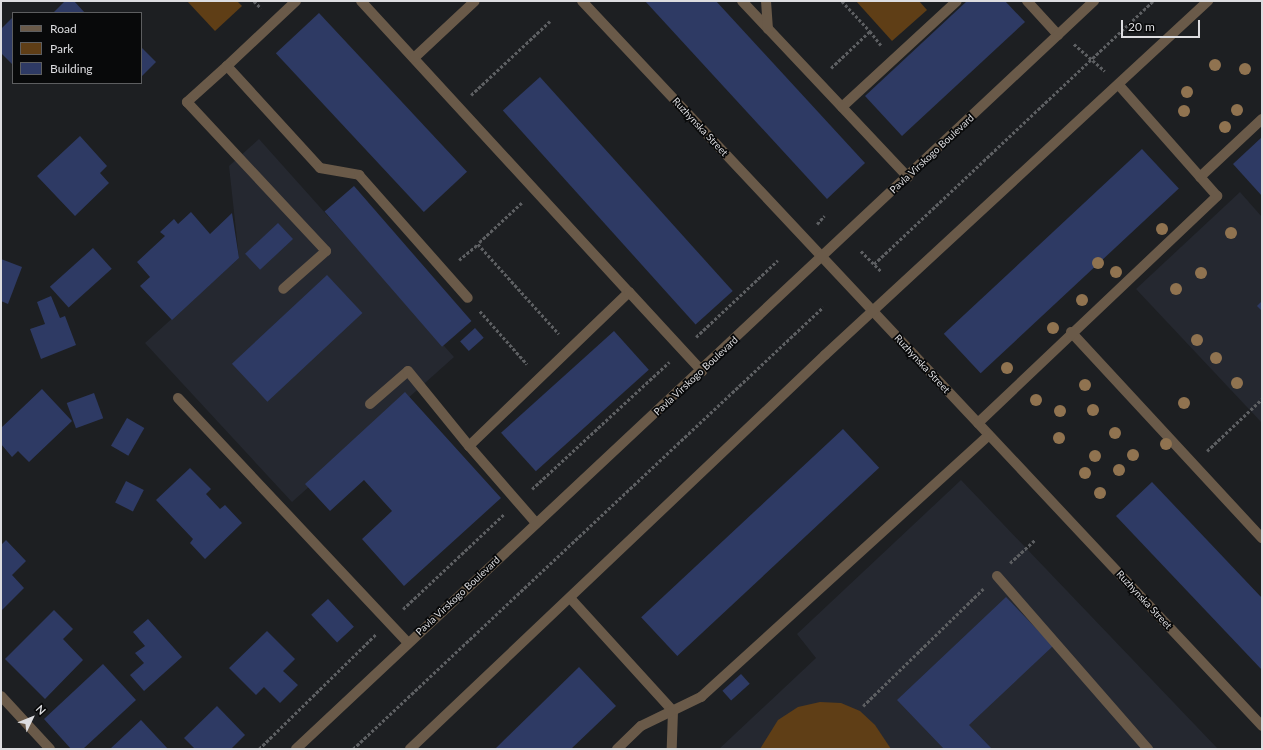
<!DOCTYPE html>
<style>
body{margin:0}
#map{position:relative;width:1263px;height:750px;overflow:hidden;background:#1d1f22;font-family:Lato,sans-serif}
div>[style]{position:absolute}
.built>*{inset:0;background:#252830}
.green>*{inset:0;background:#5f3e16}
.building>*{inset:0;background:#2e3a64;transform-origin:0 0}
.path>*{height:2.5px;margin-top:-1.25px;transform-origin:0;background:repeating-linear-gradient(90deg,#5d5f62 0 3px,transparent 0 5px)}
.minor>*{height:10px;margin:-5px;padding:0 5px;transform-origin:5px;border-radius:5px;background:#6a5a49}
.trees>*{width:12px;height:12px;margin:-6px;border-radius:50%;background:#907350}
span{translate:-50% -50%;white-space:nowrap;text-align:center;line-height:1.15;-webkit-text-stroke:3.5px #08090a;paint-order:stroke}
.street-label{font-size:10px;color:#dddde0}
.frame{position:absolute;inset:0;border:2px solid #dddde0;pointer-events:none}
.legend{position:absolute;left:12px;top:12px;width:130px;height:72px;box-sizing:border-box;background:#08090a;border:1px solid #5d5e60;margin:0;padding:5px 7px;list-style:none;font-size:12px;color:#dddde0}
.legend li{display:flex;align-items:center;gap:8px;height:20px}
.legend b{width:20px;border:1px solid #5d5e60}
.north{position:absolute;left:12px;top:698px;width:40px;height:40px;-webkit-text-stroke:3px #08090a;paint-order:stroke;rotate:47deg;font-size:11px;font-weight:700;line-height:16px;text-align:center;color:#dddde0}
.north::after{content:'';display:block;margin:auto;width:14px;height:18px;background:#dddde0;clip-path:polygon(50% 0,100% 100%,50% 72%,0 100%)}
.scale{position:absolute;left:1121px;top:20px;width:79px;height:18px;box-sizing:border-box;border:2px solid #dddde0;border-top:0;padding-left:5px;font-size:12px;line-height:14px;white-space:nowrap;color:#dddde0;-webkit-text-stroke:3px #08090a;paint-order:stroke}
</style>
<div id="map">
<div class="built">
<i style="clip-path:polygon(259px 139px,454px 357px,292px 502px,145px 343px,239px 258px,229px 166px)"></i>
<i style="clip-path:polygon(1240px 192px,1262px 217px,1262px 423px,1136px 289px)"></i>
<i style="clip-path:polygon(961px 480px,1026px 548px,1218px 749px,719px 749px,816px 658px,797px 634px)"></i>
</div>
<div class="green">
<i style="clip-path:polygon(187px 1px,237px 1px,242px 6px,215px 31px)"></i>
<i style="clip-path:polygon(856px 1px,919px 1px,927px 10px,892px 41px)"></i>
<i style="clip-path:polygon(820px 702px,841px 703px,860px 711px,875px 725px,891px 749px,760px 749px,778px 720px,798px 707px)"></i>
</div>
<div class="building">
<i style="clip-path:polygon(65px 1px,74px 1px,85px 13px,53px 13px)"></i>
<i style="clip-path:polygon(645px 1px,716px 1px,865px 163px,827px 199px)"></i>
<i style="clip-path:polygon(967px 1px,1005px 1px,1025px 22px,902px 136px,865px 96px)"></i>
<i style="left:319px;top:13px;width:217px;height:59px;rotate:47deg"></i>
<i style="clip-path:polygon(13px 17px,13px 65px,1px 53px,1px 29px)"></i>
<i style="clip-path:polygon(141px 47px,156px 62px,141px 77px)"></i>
<i style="left:540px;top:77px;width:288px;height:50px;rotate:48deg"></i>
<i style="clip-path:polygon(80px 136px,107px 166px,100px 173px,109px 183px,75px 216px,37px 176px)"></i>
<i style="clip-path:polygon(1262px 137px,1262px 196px,1233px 164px)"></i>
<i style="left:1142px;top:149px;width:54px;height:271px;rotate:47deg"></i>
<i style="left:354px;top:186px;width:179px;height:39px;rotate:49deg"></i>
<i style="clip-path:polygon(191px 212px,210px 234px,232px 213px,239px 258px,172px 320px,140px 286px,150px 277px,137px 262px,165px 236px,160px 232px,174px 219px,178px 224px)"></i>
<i style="left:278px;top:223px;width:22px;height:45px;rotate:47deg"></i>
<i style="left:93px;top:248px;width:28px;height:58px;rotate:48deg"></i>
<i style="clip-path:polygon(1px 259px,22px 267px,8px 304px,1px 301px)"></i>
<i style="left:327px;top:275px;width:52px;height:130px;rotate:47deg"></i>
<i style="clip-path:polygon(51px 296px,60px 318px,65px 316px,76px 345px,41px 359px,30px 329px,45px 324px,37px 302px)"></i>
<i style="clip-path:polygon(1262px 301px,1262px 311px,1257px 306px)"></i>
<i style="left:475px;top:328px;width:13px;height:20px;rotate:48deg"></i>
<i style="left:614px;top:331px;width:52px;height:152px;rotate:48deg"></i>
<i style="clip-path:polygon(42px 389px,72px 421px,29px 462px,18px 451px,12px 457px,1px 444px,1px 428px)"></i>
<i style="clip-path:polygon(405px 392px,501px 498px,404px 586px,362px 539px,392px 511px,364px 480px,330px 511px,305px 484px)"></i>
<i style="left:94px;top:393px;width:27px;height:29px;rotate:70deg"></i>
<i style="left:127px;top:418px;width:20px;height:32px;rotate:30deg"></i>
<i style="left:843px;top:429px;width:53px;height:276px;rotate:47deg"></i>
<i style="clip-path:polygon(190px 468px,211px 489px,206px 494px,220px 509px,225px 505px,242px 523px,205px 559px,190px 543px,193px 539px,156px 500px)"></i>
<i style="left:126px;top:481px;width:20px;height:24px;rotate:27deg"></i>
<i style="clip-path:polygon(1152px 482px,1262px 598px,1262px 670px,1116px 516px)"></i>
<i style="clip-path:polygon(6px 540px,26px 561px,12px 575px,24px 588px,1px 611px,1px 545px)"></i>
<i style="clip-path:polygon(1006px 597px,1053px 646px,969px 725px,992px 749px,944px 749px,897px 700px)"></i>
<i style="left:328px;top:599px;width:38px;height:23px;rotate:47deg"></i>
<i style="clip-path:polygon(54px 610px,73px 629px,63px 639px,83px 660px,45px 699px,5px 659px)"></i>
<i style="clip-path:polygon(148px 619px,182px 657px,144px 691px,130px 675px,144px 663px,135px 653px,145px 646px,133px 632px)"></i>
<i style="clip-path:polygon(267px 631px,295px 659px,283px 671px,298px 685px,280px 703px,264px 687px,256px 695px,229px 668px)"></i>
<i style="clip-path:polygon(103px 664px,136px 700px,83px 749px,71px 749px,44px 719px)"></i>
<i style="clip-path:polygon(579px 667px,616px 706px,571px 749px,495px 749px)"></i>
<i style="left:741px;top:674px;width:13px;height:25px;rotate:48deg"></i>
<i style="clip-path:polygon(217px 706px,245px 735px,231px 749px,195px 749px,184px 738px)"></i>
<i style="clip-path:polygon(141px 720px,168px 749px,110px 749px)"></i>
</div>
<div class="path">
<i style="left:254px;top:1px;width:10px;rotate:45deg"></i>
<i style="left:842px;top:1px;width:41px;rotate:47deg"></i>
<i style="left:1074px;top:44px;width:41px;rotate:41.1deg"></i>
<i style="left:831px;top:68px;width:54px;rotate:-43.5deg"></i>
<i style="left:870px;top:31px;width:18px;rotate:52deg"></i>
<i style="left:471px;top:95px;width:108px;rotate:-43.1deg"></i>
<i style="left:522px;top:203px;width:60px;rotate:137deg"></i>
<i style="left:478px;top:244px;width:121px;rotate:48deg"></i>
<i style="left:817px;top:224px;width:11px;rotate:-49deg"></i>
<i style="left:861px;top:251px;width:28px;rotate:45deg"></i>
<i style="left:459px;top:260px;width:25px;rotate:-40deg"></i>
<i style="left:874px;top:264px;width:383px;rotate:-43.3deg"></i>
<i style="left:480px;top:311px;width:71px;rotate:48.4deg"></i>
<i style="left:696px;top:337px;width:112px;rotate:-43.2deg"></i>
<i style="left:1207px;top:451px;width:76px;rotate:-43.4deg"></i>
<i style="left:532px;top:489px;width:187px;rotate:-42.8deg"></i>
<i style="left:1010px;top:563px;width:35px;rotate:-43deg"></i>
<i style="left:403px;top:609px;width:139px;rotate:-43.2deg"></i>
<i style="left:863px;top:706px;width:168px;rotate:-44.3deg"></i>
<i style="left:259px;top:749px;width:164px;rotate:-44.5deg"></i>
<i style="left:353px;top:749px;width:645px;rotate:-43.24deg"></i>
</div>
<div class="minor">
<i style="left:296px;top:1px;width:95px;rotate:136.7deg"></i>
<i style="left:227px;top:66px;width:138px;rotate:47.6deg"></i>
<i style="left:320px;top:168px;width:40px;rotate:10deg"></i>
<i style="left:359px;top:175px;width:164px;rotate:48.5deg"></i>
<i style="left:361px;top:1px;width:396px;rotate:47.4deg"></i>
<i style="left:582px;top:1px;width:994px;rotate:46.83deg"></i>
<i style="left:742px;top:1px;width:242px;rotate:46.7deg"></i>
<i style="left:766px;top:1px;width:28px;rotate:86deg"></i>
<i style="left:1027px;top:1px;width:46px;rotate:47.6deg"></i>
<i style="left:414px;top:58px;width:83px;rotate:-43.1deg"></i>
<i style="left:227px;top:66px;width:54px;rotate:138deg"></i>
<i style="left:187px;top:102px;width:204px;rotate:47deg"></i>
<i style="left:326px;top:251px;width:57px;rotate:138.5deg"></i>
<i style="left:842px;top:107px;width:156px;rotate:-42.7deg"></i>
<i style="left:1200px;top:177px;width:85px;rotate:-43.1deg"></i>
<i style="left:1071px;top:332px;width:281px;rotate:47.2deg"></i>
<i style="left:178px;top:398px;width:336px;rotate:46.8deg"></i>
<i style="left:370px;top:404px;width:50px;rotate:-41deg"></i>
<i style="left:408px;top:371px;width:97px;rotate:50.9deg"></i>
<i style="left:978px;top:423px;width:330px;rotate:-43.5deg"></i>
<i style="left:1217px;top:196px;width:149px;rotate:-131.5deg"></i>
<i style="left:536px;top:523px;width:102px;rotate:-131deg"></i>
<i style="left:469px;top:446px;width:222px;rotate:-43.9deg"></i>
<i style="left:629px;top:292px;width:108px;rotate:47.3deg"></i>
<i style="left:997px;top:576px;width:230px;rotate:48.9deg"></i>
<i style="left:571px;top:599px;width:151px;rotate:47.7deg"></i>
<i style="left:673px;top:711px;width:38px;rotate:92deg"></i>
<i style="left:1px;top:696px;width:72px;rotate:47.2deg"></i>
<i style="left:296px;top:749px;width:1094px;rotate:-43.15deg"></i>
<i style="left:410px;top:749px;width:572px;rotate:-43.51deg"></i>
<i style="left:825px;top:355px;width:522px;rotate:-42.75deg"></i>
<i style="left:617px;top:749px;width:33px;rotate:-44deg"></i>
<i style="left:641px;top:726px;width:67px;rotate:-25.8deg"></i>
<i style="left:701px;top:697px;width:389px;rotate:-42.3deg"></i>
</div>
<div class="trees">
<i style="left:1215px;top:65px"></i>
<i style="left:1245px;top:69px"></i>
<i style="left:1187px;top:92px"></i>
<i style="left:1237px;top:110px"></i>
<i style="left:1184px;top:111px"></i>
<i style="left:1225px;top:127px"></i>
<i style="left:1162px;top:229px"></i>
<i style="left:1231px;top:233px"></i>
<i style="left:1098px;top:263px"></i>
<i style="left:1116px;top:272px"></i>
<i style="left:1201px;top:273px"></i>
<i style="left:1176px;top:289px"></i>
<i style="left:1082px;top:300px"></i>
<i style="left:1053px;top:328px"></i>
<i style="left:1197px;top:340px"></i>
<i style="left:1216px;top:358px"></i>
<i style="left:1007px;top:368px"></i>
<i style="left:1237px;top:383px"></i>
<i style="left:1085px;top:385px"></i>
<i style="left:1036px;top:400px"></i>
<i style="left:1184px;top:403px"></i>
<i style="left:1093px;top:410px"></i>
<i style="left:1060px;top:411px"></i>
<i style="left:1115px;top:433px"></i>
<i style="left:1059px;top:438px"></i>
<i style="left:1166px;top:444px"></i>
<i style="left:1133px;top:455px"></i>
<i style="left:1095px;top:456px"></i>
<i style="left:1119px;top:470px"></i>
<i style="left:1085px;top:473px"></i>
<i style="left:1100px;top:493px"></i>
</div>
<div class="street-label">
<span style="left:700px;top:127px;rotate:47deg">Ruzhynska Street</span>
<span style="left:932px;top:154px;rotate:-43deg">Pavla Virskogo Boulevard</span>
<span style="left:922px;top:364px;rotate:47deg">Ruzhynska Street</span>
<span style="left:696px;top:376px;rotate:-43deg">Pavla Virskogo Boulevard</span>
<span style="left:458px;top:596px;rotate:-43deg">Pavla Virskogo Boulevard</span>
<span style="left:1144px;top:600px;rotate:47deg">Ruzhynska Street</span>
</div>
<div class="frame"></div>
<ul class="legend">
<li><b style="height:5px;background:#6a5a49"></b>Road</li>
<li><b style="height:11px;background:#5f3e16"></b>Park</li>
<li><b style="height:11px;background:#2e3a64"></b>Building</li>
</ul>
<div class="north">N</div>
<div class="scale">20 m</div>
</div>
